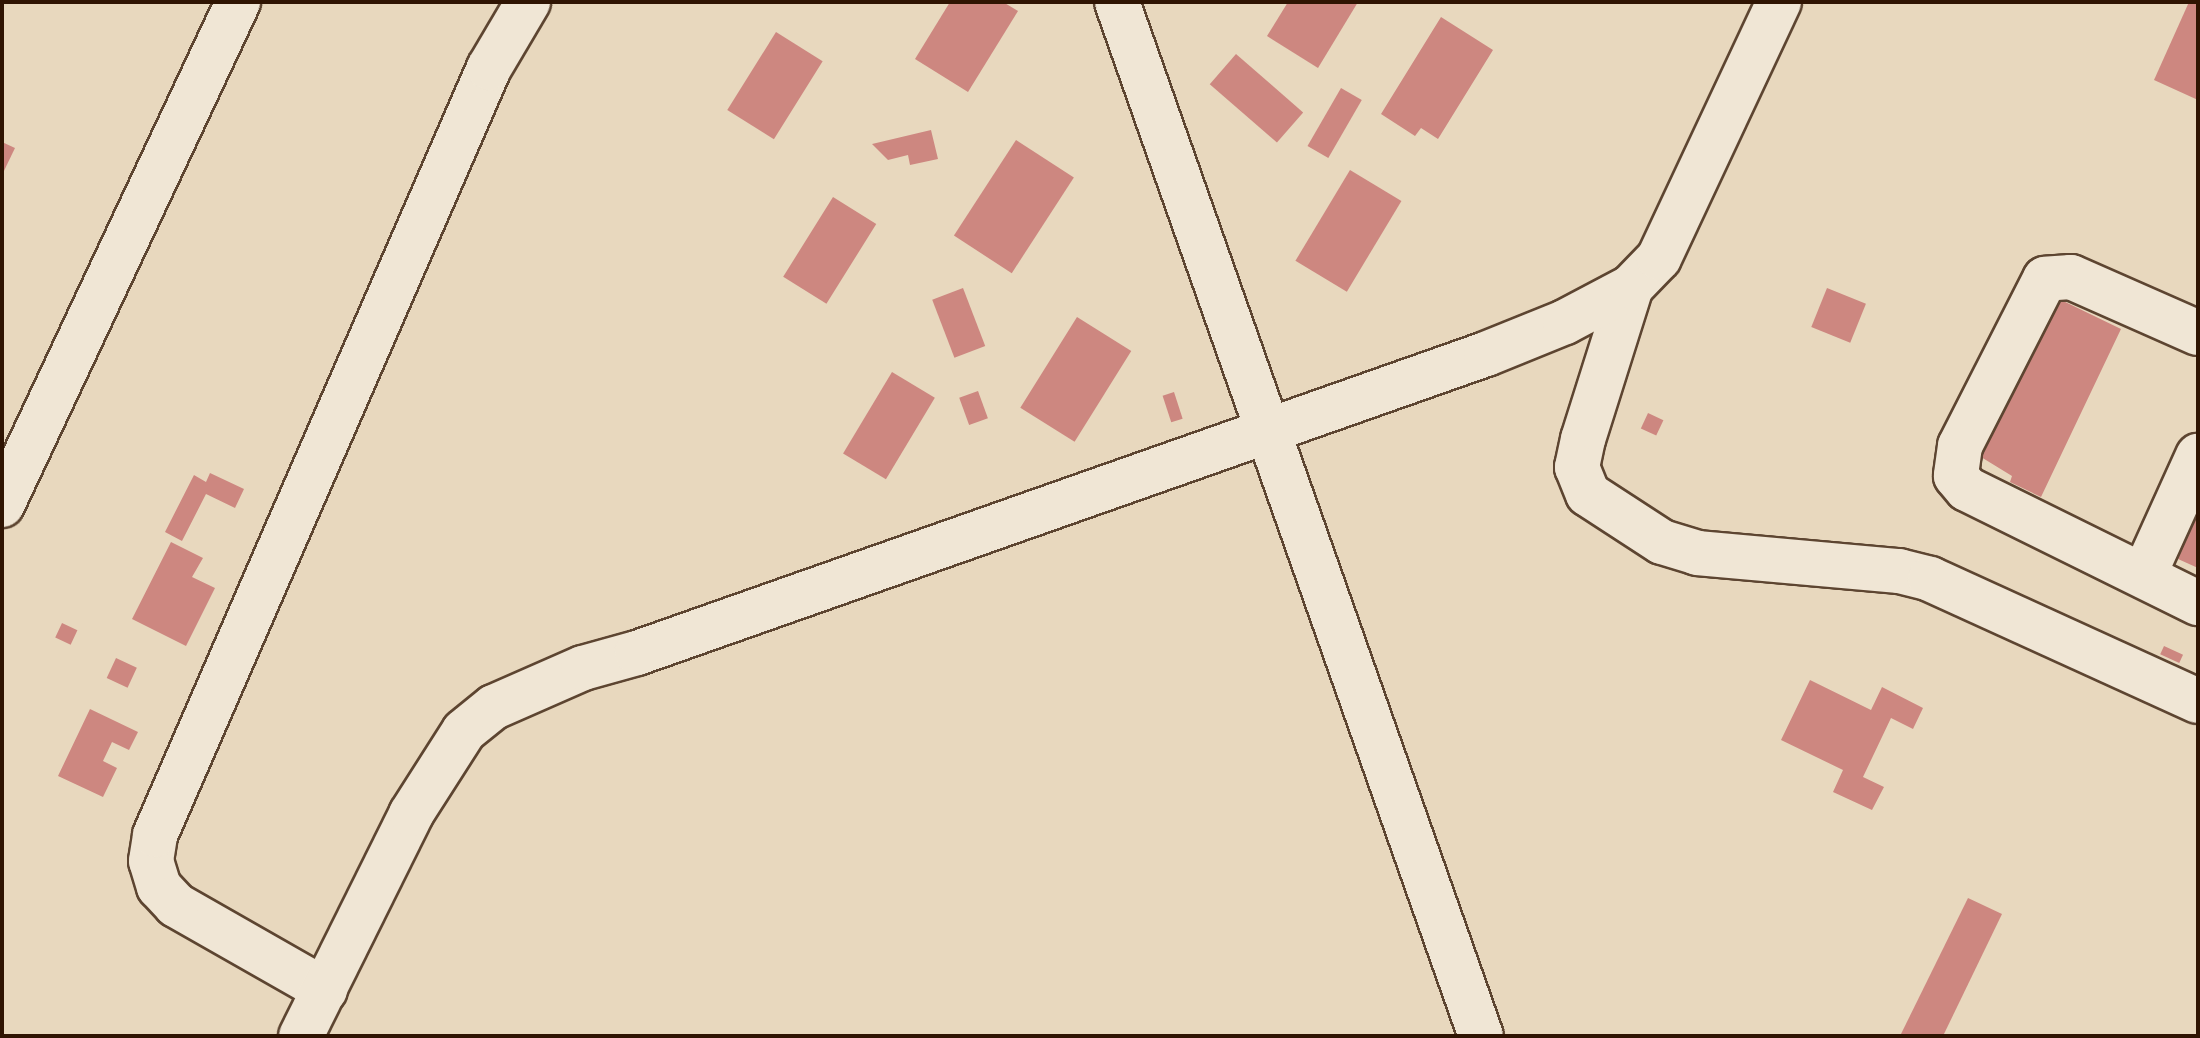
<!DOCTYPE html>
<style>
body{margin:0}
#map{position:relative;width:2200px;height:1038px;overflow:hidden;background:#e8d8be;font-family:"IM FELL French Canon",serif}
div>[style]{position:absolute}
.building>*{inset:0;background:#cd8780;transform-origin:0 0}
.roads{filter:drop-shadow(2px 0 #5d4531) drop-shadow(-2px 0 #5d4531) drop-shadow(0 2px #5d4531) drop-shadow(0 -2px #5d4531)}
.minor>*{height:44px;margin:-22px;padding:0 22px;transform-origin:22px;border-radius:22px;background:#f0e6d5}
span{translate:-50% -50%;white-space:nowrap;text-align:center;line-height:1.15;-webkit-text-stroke:8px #f0e6d5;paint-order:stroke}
.frame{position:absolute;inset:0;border:4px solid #2f1402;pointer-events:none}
</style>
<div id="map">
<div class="building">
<i style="clip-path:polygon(950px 2px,1003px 2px,1018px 11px,968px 92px,915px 59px)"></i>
<i style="clip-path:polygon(1288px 2px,1358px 2px,1318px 68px,1267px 36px)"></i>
<i style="clip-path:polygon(2189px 2px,2198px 2px,2198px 100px,2154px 80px)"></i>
<i style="clip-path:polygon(1441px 17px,1493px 50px,1438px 139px,1421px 128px,1415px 136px,1381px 114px)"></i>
<i style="left:776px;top:32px;width:55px;height:92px;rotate:32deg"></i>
<i style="left:1236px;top:54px;width:89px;height:40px;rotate:41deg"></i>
<i style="left:1341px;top:88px;width:24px;height:67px;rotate:30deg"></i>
<i style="clip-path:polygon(931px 130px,938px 159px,910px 165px,908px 155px,888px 160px,872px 144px)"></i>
<i style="left:1016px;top:140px;width:69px;height:114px;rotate:33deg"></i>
<i style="clip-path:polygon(2px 142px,15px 148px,2px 175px)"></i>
<i style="left:1350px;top:170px;width:60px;height:106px;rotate:31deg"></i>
<i style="left:833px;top:197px;width:51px;height:94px;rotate:32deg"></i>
<i style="left:963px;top:288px;width:62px;height:33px;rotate:69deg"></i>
<i style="left:1827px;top:288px;width:42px;height:42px;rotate:22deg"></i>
<i style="clip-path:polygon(2057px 298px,2121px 329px,2041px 497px,2010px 482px,2012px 476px,1981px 457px)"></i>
<i style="left:1077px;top:317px;width:64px;height:107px;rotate:32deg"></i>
<i style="left:892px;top:372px;width:50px;height:95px;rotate:31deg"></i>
<i style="left:978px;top:391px;width:29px;height:20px;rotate:70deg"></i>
<i style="left:1174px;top:392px;width:28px;height:12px;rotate:72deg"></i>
<i style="left:1648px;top:413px;width:17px;height:17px;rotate:25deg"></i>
<i style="clip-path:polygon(210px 473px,244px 489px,235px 508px,206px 494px,182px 541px,165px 532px,194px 475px,206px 482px)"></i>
<i style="clip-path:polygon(2198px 503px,2198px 568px,2178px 559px)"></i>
<i style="clip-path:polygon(171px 542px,203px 558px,192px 577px,215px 588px,186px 646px,132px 619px)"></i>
<i style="left:62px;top:623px;width:17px;height:16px;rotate:25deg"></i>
<i style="left:2164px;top:646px;width:21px;height:9px;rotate:25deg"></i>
<i style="left:116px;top:658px;width:23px;height:22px;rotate:25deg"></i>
<i style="clip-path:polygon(1810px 680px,1871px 710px,1882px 687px,1923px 708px,1913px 729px,1891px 718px,1863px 777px,1884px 787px,1872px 810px,1833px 792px,1843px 770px,1781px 740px)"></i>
<i style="clip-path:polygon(90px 709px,138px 732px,129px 750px,112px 742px,103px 761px,117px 768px,103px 797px,58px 776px)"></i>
<i style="clip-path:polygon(1968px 898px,2002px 914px,1943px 1036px,1900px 1036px)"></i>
</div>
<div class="roads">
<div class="minor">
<i style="left:1117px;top:2px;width:1096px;rotate:70.61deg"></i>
<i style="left:1631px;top:287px;width:159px;rotate:107.5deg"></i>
<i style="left:1583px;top:439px;width:29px;rotate:102deg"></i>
<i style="left:1577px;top:467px;width:29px;rotate:68deg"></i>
<i style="left:1588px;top:494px;width:88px;rotate:33deg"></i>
<i style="left:1662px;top:542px;width:37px;rotate:17deg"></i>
<i style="left:1697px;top:553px;width:203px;rotate:5.1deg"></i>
<i style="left:1899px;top:571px;width:32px;rotate:14deg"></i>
<i style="left:1930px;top:579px;width:294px;rotate:24.5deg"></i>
<i style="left:2198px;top:333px;width:139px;rotate:-156.2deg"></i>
<i style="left:2071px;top:277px;width:26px;rotate:176deg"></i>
<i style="left:2045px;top:279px;width:187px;rotate:117deg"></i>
<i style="left:1960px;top:446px;width:30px;rotate:98deg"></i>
<i style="left:1956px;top:476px;width:17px;rotate:50deg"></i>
<i style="left:1967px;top:489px;width:258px;rotate:26.3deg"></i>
<i style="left:2px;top:505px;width:556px;rotate:-64.86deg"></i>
<i style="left:2144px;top:575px;width:131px;rotate:-65.6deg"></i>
<i style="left:325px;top:990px;width:172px;rotate:-150.3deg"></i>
<i style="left:176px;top:905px;width:25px;rotate:-133deg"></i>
<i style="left:159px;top:887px;width:27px;rotate:-107deg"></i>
<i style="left:151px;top:861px;width:26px;rotate:-81deg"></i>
<i style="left:155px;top:835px;width:837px;rotate:-66.47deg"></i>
<i style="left:489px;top:68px;width:77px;rotate:-59.4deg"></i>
<i style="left:301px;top:1036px;width:248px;rotate:-63.6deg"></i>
<i style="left:411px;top:814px;width:98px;rotate:-57.4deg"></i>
<i style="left:464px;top:731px;width:38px;rotate:-39deg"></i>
<i style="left:494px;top:707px;width:97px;rotate:-23.7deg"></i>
<i style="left:583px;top:668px;width:56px;rotate:-15.5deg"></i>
<i style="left:637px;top:653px;width:900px;rotate:-19.4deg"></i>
<i style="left:1486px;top:354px;width:85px;rotate:-22.1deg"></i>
<i style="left:1565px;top:322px;width:75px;rotate:-27.9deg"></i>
<i style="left:1631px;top:287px;width:40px;rotate:-46deg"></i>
<i style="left:1659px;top:258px;width:283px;rotate:-64.9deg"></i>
</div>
</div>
<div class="frame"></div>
</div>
